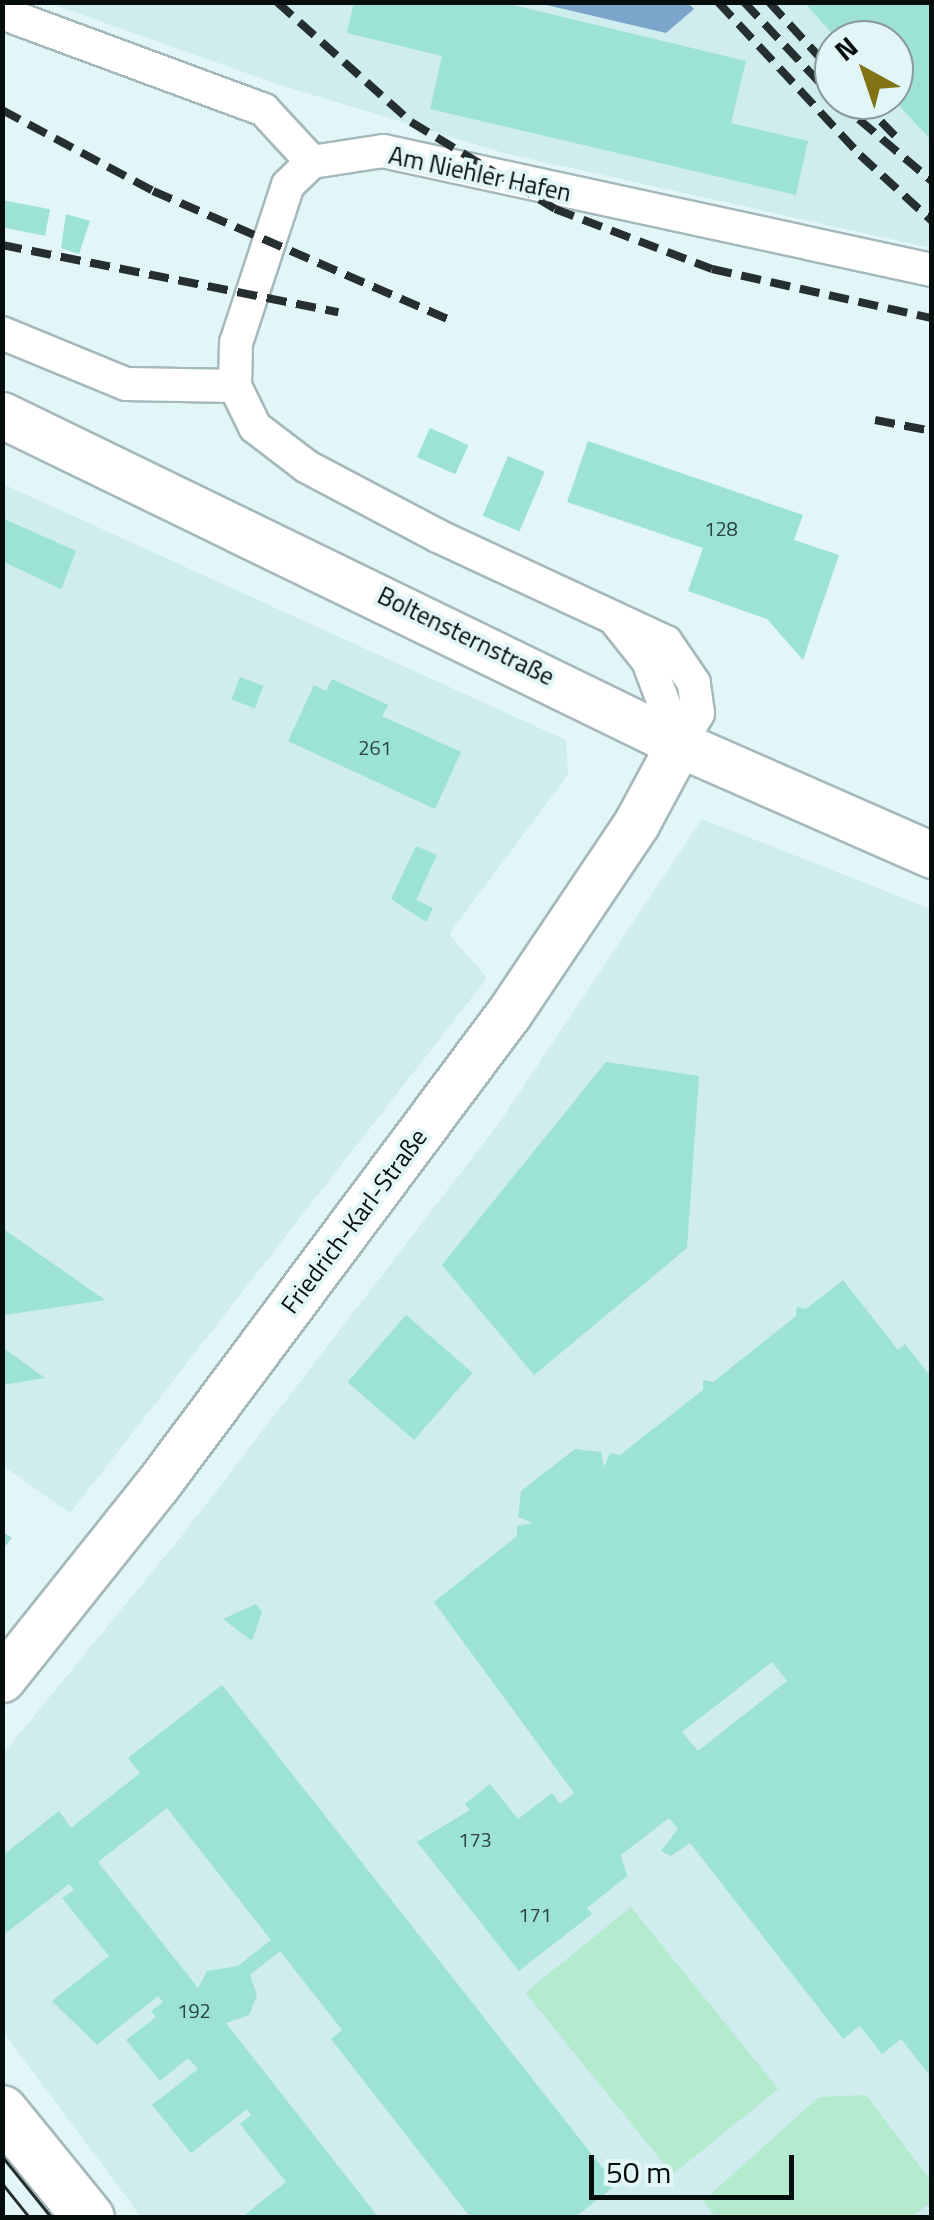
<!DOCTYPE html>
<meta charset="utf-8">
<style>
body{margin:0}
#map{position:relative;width:934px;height:2220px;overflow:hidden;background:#e2f6f8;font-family:"Titillium Web",sans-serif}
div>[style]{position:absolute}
.built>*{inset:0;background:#cfecef}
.green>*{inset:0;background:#b4ebcf;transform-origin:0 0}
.water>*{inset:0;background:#7ba5cb}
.building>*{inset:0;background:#9ce2d6;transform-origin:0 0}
.roads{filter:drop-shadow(2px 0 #a5b8ba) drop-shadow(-2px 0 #a5b8ba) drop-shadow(0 2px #a5b8ba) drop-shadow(0 -2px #a5b8ba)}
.minor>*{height:32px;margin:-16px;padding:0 16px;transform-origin:16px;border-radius:16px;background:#fff}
.secondary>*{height:45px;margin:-22.5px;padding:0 22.5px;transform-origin:22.5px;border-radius:22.5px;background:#fff}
.primary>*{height:50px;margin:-25px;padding:0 25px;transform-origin:25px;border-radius:25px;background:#fff}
.tram>*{height:2.5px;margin:-1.25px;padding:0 1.25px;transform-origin:1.25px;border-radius:1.25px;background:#262f2f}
.rail>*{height:8px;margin-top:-4px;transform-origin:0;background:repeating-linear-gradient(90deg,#262f2f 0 20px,transparent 0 30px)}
span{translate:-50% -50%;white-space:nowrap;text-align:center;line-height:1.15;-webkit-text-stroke:8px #e2f6f8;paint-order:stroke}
.number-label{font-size:20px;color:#2c423f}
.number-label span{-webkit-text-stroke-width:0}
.street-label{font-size:25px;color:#060d0d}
.frame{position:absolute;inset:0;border:5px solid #060d0d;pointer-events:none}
.north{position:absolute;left:814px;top:20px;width:100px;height:100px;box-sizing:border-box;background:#e2f6f8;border:2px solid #8a999a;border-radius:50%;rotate:320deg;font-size:28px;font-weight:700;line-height:40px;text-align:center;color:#060d0d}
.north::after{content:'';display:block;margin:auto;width:35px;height:45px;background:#817315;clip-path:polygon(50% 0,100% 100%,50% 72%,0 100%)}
.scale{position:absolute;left:589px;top:2155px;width:205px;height:45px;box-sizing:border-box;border:5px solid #060d0d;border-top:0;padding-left:12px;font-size:30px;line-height:35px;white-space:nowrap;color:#060d0d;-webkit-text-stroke:8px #e2f6f8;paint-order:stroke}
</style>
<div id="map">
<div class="built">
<i style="clip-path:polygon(evenodd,538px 2px,666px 33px,693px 9px,688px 3px,931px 3px,931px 248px,504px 153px,277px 84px,49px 3px,538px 2px,834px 40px,894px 40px,894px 100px,834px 100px,834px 40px)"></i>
<i style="clip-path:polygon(3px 484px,566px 740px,568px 775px,449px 934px,487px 978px,70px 1513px,3px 1466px)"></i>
<i style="clip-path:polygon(702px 819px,931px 909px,931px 2217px,141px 2217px,3px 2032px,2px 1755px,180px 1538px,499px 1123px)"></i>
</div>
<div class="green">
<i style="left:631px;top:1907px;width:234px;height:136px;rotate:51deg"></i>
<i style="clip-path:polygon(866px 2095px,931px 2181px,931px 2202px,912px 2217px,716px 2217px,703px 2201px,819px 2097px)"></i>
</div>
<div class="water">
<i style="clip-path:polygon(688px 3px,694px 9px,666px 33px,538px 3px)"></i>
</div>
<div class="building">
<i style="clip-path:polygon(354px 2px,501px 2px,746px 61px,731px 123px,808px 141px,796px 195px,430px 109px,442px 56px,347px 33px)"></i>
<i style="clip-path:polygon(804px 2px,932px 2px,932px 141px,894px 100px,894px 40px,838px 40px)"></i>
<i style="left:2px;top:200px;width:49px;height:27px;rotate:11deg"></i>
<i style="clip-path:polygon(66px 214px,90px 221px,79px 254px,61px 248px)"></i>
<i style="left:430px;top:428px;width:42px;height:32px;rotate:24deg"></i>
<i style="clip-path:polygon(588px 441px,803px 515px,794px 540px,839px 555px,803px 660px,767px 619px,688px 591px,703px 548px,567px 502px)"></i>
<i style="left:508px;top:456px;width:40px;height:65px;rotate:23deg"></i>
<i style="clip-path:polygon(2px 518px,76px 551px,61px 589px,2px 561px)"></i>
<i style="left:240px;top:677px;width:25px;height:24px;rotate:21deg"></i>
<i style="clip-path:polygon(332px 679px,388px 705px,382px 716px,461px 752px,435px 809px,288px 741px,314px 685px,326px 691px)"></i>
<i style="clip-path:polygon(416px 846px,437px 855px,416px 900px,433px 908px,426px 922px,391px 899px)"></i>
<i style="clip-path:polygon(606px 1062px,699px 1076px,687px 1248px,534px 1375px,442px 1265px)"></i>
<i style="clip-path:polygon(2px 1228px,105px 1300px,5px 1315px)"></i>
<i style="clip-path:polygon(evenodd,843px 1280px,898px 1350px,905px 1344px,932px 1378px,932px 2078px,901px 2039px,882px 2054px,860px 2026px,843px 2039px,690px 1843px,671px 1856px,661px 1851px,678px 1829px,669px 1818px,621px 1855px,627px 1876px,587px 1908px,592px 1914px,519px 1971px,417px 1842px,470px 1810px,465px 1804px,490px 1784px,518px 1819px,552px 1793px,560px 1804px,574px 1793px,434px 1602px,517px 1536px,517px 1526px,533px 1523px,518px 1517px,521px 1491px,575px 1449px,601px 1452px,604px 1467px,610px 1453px,620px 1455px,703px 1390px,703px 1380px,713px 1382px,796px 1316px,797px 1307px,806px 1309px,843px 1280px,772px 1662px,787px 1681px,698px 1751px,682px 1732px,772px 1662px)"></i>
<i style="left:406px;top:1315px;width:88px;height:89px;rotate:41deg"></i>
<i style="clip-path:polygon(2px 1347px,45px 1378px,2px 1385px)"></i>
<i style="clip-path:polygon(2px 1531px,12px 1538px,2px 1550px)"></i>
<i style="clip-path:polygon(256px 1604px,262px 1612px,252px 1641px,223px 1619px)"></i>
<i style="clip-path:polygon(evenodd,222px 1685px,616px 2185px,574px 2218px,471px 2218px,331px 2039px,342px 2030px,280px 1951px,250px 1975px,257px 1995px,249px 2015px,226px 2023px,379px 2218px,241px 2218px,286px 2182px,240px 2124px,251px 2115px,247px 2109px,191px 2153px,152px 2105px,198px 2069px,188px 2058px,160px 2081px,126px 2040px,156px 2017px,151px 2011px,163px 2002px,158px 1996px,97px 2045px,52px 2001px,109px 1956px,62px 1898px,74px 1890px,69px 1884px,2px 1936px,2px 1856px,59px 1811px,71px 1828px,140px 1773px,128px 1758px,222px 1685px,167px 1808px,271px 1940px,238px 1966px,207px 1971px,198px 1988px,98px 1862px,167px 1808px)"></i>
</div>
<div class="roads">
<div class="minor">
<i style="left:2px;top:13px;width:279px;rotate:20.3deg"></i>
<i style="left:264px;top:110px;width:71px;rotate:47.3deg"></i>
<i style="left:2px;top:333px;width:134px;rotate:22.4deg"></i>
<i style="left:126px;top:384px;width:109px;rotate:1.1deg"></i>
<i style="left:617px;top:622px;width:50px;rotate:51.5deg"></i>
<i style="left:648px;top:661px;width:89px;rotate:69.5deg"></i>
<i style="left:679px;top:744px;width:36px;rotate:-58deg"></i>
<i style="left:698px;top:713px;width:30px;rotate:-98deg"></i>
<i style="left:694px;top:683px;width:50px;rotate:-124.3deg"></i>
<i style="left:666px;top:642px;width:251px;rotate:-155.1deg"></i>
<i style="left:438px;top:536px;width:149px;rotate:-152.1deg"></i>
<i style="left:306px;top:466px;width:64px;rotate:-142.6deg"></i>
<i style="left:255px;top:427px;width:46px;rotate:-116deg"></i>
<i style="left:235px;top:386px;width:43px;rotate:-88.7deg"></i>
<i style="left:236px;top:343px;width:166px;rotate:-71.8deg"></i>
<i style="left:288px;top:185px;width:33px;rotate:-44deg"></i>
<i style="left:312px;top:162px;width:72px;rotate:-8.8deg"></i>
<i style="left:383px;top:151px;width:562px;rotate:12.23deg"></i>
</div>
<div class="secondary">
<i style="left:2px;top:415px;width:753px;rotate:25.92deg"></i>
<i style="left:679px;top:744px;width:276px;rotate:23.7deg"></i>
<i style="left:2px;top:1679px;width:248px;rotate:-51.4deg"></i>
<i style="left:157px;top:1485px;width:589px;rotate:-53.29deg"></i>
<i style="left:509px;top:1013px;width:228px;rotate:-56.1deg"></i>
<i style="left:636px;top:824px;width:91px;rotate:-61.7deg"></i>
</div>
<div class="primary">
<i style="left:2px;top:2111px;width:138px;rotate:50.9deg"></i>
</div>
</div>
<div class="tram">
<i style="left:2px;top:2156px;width:80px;rotate:51.1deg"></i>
<i style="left:2px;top:2183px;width:45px;rotate:51.3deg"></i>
</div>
<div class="rail">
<i style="left:277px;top:2px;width:180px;rotate:41.8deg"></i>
<i style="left:411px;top:122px;width:168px;rotate:31.1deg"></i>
<i style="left:555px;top:209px;width:168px;rotate:20.9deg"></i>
<i style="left:712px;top:269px;width:225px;rotate:12.6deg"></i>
<i style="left:718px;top:2px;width:209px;rotate:47.1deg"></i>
<i style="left:860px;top:155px;width:98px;rotate:42.5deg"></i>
<i style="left:744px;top:2px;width:132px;rotate:46.8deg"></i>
<i style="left:769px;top:2px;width:96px;rotate:47.5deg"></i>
<i style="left:836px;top:100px;width:126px;rotate:40.2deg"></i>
<i style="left:860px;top:100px;width:56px;rotate:45.7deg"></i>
<i style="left:2px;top:110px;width:171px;rotate:28.2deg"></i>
<i style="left:153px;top:191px;width:328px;rotate:23.5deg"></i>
<i style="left:2px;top:245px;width:343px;rotate:11.3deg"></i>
<i style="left:875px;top:420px;width:58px;rotate:10.9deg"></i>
</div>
<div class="number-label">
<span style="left:721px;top:528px">128</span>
<span style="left:375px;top:747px">261</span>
<span style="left:475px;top:1839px">173</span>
<span style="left:535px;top:1914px">171</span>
<span style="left:194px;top:2010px">192</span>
</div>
<div class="street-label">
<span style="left:480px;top:174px;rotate:12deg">Am Niehler Hafen</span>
<span style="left:466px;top:636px;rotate:26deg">Boltensternstraße</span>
<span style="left:354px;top:1221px;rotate:-53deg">Friedrich-Karl-Straße</span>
</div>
<div class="frame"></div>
<div class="north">N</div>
<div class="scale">50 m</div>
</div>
